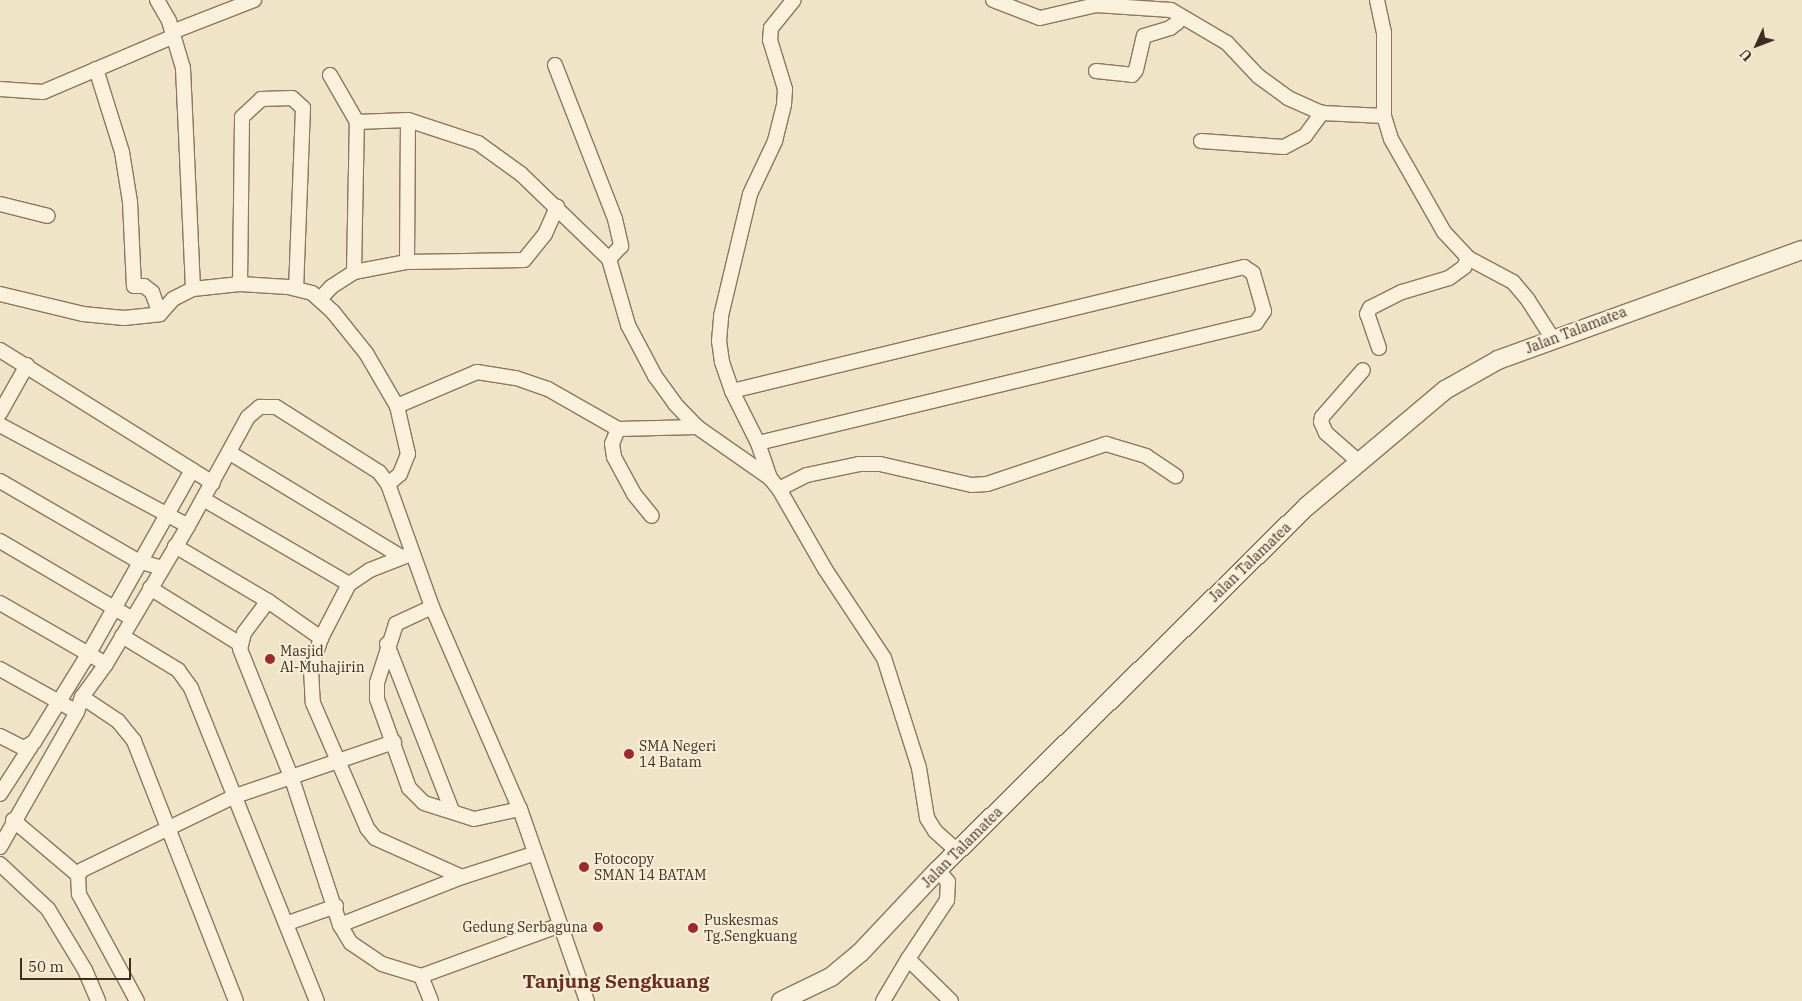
<!DOCTYPE html>
<style>
body{margin:0}
#map{position:relative;width:1802px;height:1001px;overflow:hidden;background:#f0e4c8;font-family:"IBM Plex Serif",serif}
div>[style]{position:absolute}
.roads{filter:drop-shadow(1px 0 #8d765c) drop-shadow(-1px 0 #8d765c) drop-shadow(0 1px #8d765c) drop-shadow(0 -1px #8d765c)}
.minor>*{height:14px;margin:-7px;padding:0 7px;transform-origin:7px;border-radius:7px;background:#faf1dc}
.tertiary>*{height:18px;margin:-9px;padding:0 9px;transform-origin:9px;border-radius:9px;background:#faf1dc}
.dots>*{width:14px;height:14px;translate:-50% -50%;box-sizing:border-box;border:2px solid #f7eed8;border-radius:50%}
span{translate:-50% -50%;white-space:nowrap;text-align:center;line-height:1.15;-webkit-text-stroke:4px #f7eed8;paint-order:stroke}
.street-label{font-size:14px;color:#3d2e20}
.poi-label{font-size:14px;color:#3d2e20}
.left{translate:0 -50%;text-align:left}
.right{translate:-100% -50%;text-align:right}
.district-label{font-size:19px;color:#6b2e1e;font-weight:700}
.north{position:absolute;left:1732px;top:20px;width:50px;height:50px;-webkit-text-stroke:4px #f7eed8;paint-order:stroke;rotate:227deg;font-size:14px;font-weight:700;line-height:20px;text-align:center;color:#3d2e20}
.north::after{content:'';display:block;margin:auto;width:18px;height:22px;background:#3d2e20;clip-path:polygon(50% 0,100% 100%,50% 72%,0 100%)}
.scale{position:absolute;left:20px;top:958px;width:111px;height:22px;box-sizing:border-box;border:2px solid #3d2e20;border-top:0;padding-left:6px;font-size:15px;line-height:18px;white-space:nowrap;color:#3d2e20;-webkit-text-stroke:4px #f7eed8;paint-order:stroke}
</style>
<div id="map">
<div class="roads">
<div class="minor">
<i style="left:157px;top:0;width:24px;rotate:60deg"></i>
<i style="left:169px;top:21px;width:49px;rotate:73.4deg"></i>
<i style="left:183px;top:68px;width:221px;rotate:87.4deg"></i>
<i style="left:993px;top:0;width:50px;rotate:21deg"></i>
<i style="left:1040px;top:18px;width:57px;rotate:-13.1deg"></i>
<i style="left:1096px;top:5px;width:75px;rotate:3.8deg"></i>
<i style="left:1171px;top:10px;width:65px;rotate:30.5deg"></i>
<i style="left:1227px;top:43px;width:45px;rotate:46.8deg"></i>
<i style="left:1258px;top:76px;width:37px;rotate:36deg"></i>
<i style="left:1288px;top:98px;width:37px;rotate:24deg"></i>
<i style="left:1322px;top:113px;width:62px;rotate:2.8deg"></i>
<i style="left:1384px;top:116px;width:24px;rotate:73deg"></i>
<i style="left:1391px;top:139px;width:107px;rotate:60.3deg"></i>
<i style="left:1444px;top:232px;width:35px;rotate:47deg"></i>
<i style="left:1468px;top:258px;width:51px;rotate:28.1deg"></i>
<i style="left:1513px;top:282px;width:23px;rotate:50deg"></i>
<i style="left:1528px;top:300px;width:46px;rotate:57.3deg"></i>
<i style="left:1377px;top:0;width:33px;rotate:78deg"></i>
<i style="left:1384px;top:32px;width:84px;rotate:90deg"></i>
<i style="left:172px;top:32px;width:88px;rotate:-21.3deg"></i>
<i style="left:555px;top:65px;width:165px;rotate:68.7deg"></i>
<i style="left:615px;top:219px;width:28px;rotate:77deg"></i>
<i style="left:621px;top:246px;width:18px;rotate:133deg"></i>
<i style="left:96px;top:69px;width:87px;rotate:72.6deg"></i>
<i style="left:122px;top:152px;width:51px;rotate:80.9deg"></i>
<i style="left:130px;top:202px;width:84px;rotate:87.3deg"></i>
<i style="left:134px;top:286px;width:10px"></i>
<i style="left:144px;top:286px;width:10px;rotate:37deg"></i>
<i style="left:152px;top:292px;width:23px;rotate:70deg"></i>
<i style="left:1096px;top:71px;width:36px;rotate:6deg"></i>
<i style="left:1132px;top:75px;width:6px;rotate:-51deg"></i>
<i style="left:1136px;top:70px;width:35px;rotate:-77deg"></i>
<i style="left:1144px;top:36px;width:27px;rotate:-17deg"></i>
<i style="left:1170px;top:28px;width:9px;rotate:-36deg"></i>
<i style="left:1177px;top:23px;width:8px;rotate:-76deg"></i>
<i style="left:330px;top:75px;width:54px;rotate:60.1deg"></i>
<i style="left:357px;top:122px;width:51px;rotate:-2.2deg"></i>
<i style="left:408px;top:120px;width:74px;rotate:18.2deg"></i>
<i style="left:478px;top:143px;width:53px;rotate:35.8deg"></i>
<i style="left:521px;top:174px;width:122px;rotate:44deg"></i>
<i style="left:609px;top:259px;width:69px;rotate:73.9deg"></i>
<i style="left:628px;top:325px;width:58px;rotate:62.1deg"></i>
<i style="left:655px;top:376px;width:34px;rotate:54deg"></i>
<i style="left:675px;top:404px;width:32px;rotate:46deg"></i>
<i style="left:697px;top:427px;width:89px;rotate:34.9deg"></i>
<i style="left:770px;top:478px;width:14px;rotate:51deg"></i>
<i style="left:779px;top:489px;width:92px;rotate:60.1deg"></i>
<i style="left:825px;top:569px;width:107px;rotate:56.5deg"></i>
<i style="left:884px;top:658px;width:115px;rotate:72.3deg"></i>
<i style="left:919px;top:768px;width:51px;rotate:80.9deg"></i>
<i style="left:927px;top:818px;width:15px;rotate:58deg"></i>
<i style="left:935px;top:831px;width:31px;rotate:42deg"></i>
<i style="left:0;top:89px;width:43px;rotate:4deg"></i>
<i style="left:43px;top:92px;width:140px;rotate:-23.1deg"></i>
<i style="left:1201px;top:141px;width:83px;rotate:4.1deg"></i>
<i style="left:1284px;top:147px;width:24px;rotate:-28deg"></i>
<i style="left:1305px;top:136px;width:29px;rotate:-54deg"></i>
<i style="left:0;top:204px;width:49px;rotate:14deg"></i>
<i style="left:407px;top:262px;width:142px;rotate:-89.6deg"></i>
<i style="left:354px;top:272px;width:150px;rotate:-88.9deg"></i>
<i style="left:240px;top:284px;width:167px;rotate:-89.3deg"></i>
<i style="left:242px;top:117px;width:26px;rotate:-43deg"></i>
<i style="left:261px;top:99px;width:31px;rotate:-2deg"></i>
<i style="left:292px;top:98px;width:15px;rotate:42deg"></i>
<i style="left:303px;top:108px;width:180px;rotate:92.2deg"></i>
<i style="left:0;top:294px;width:85px;rotate:13.5deg"></i>
<i style="left:83px;top:314px;width:41px;rotate:5.6deg"></i>
<i style="left:124px;top:318px;width:36px;rotate:-6deg"></i>
<i style="left:160px;top:314px;width:20px;rotate:-49deg"></i>
<i style="left:173px;top:299px;width:22px;rotate:-27deg"></i>
<i style="left:193px;top:289px;width:47px;rotate:-6.1deg"></i>
<i style="left:240px;top:284px;width:48px;rotate:3.6deg"></i>
<i style="left:288px;top:287px;width:25px;rotate:14deg"></i>
<i style="left:312px;top:293px;width:28px;rotate:42deg"></i>
<i style="left:333px;top:312px;width:53px;rotate:51.2deg"></i>
<i style="left:366px;top:353px;width:61px;rotate:59.7deg"></i>
<i style="left:397px;top:406px;width:49px;rotate:77.1deg"></i>
<i style="left:408px;top:454px;width:22px;rotate:112deg"></i>
<i style="left:400px;top:474px;width:16px;rotate:140deg"></i>
<i style="left:320px;top:299px;width:16px;rotate:-47deg"></i>
<i style="left:331px;top:287px;width:27px;rotate:-33deg"></i>
<i style="left:354px;top:272px;width:54px;rotate:-10.7deg"></i>
<i style="left:407px;top:262px;width:117px;rotate:-1deg"></i>
<i style="left:524px;top:260px;width:33px;rotate:-51deg"></i>
<i style="left:545px;top:234px;width:30px;rotate:-66deg"></i>
<i style="left:1379px;top:348px;width:36px;rotate:-109deg"></i>
<i style="left:1367px;top:314px;width:7px;rotate:-63deg"></i>
<i style="left:1370px;top:308px;width:36px;rotate:-27deg"></i>
<i style="left:1402px;top:292px;width:49px;rotate:-16.6deg"></i>
<i style="left:1449px;top:278px;width:19px;rotate:-36deg"></i>
<i style="left:1464px;top:267px;width:10px;rotate:-66deg"></i>
<i style="left:0;top:350px;width:251px;rotate:32deg"></i>
<i style="left:732px;top:391px;width:527px;rotate:-13.61deg"></i>
<i style="left:1244px;top:267px;width:11px;rotate:34deg"></i>
<i style="left:1253px;top:273px;width:40px;rotate:74deg"></i>
<i style="left:1264px;top:311px;width:14px;rotate:124deg"></i>
<i style="left:1256px;top:323px;width:512px;rotate:166.45deg"></i>
<i style="left:397px;top:406px;width:87px;rotate:-23deg"></i>
<i style="left:477px;top:372px;width:39px;rotate:9deg"></i>
<i style="left:516px;top:378px;width:34px;rotate:19deg"></i>
<i style="left:548px;top:389px;width:81px;rotate:29.7deg"></i>
<i style="left:618px;top:429px;width:79px;rotate:-1.5deg"></i>
<i style="left:0;top:413px;width:55px;rotate:-60.6deg"></i>
<i style="left:0;top:425px;width:213px;rotate:28.2deg"></i>
<i style="left:618px;top:429px;width:16px;rotate:112deg"></i>
<i style="left:612px;top:444px;width:13px;rotate:81deg"></i>
<i style="left:614px;top:457px;width:42px;rotate:61.6deg"></i>
<i style="left:634px;top:494px;width:28px;rotate:51deg"></i>
<i style="left:230px;top:453px;width:201px;rotate:31.2deg"></i>
<i style="left:1358px;top:461px;width:43px;rotate:-138.8deg"></i>
<i style="left:1326px;top:433px;width:12px;rotate:-114deg"></i>
<i style="left:1321px;top:422px;width:5px;rotate:-79deg"></i>
<i style="left:1322px;top:417px;width:62px;rotate:-48.9deg"></i>
<i style="left:770px;top:478px;width:37px;rotate:-109deg"></i>
<i style="left:758px;top:443px;width:58px;rotate:-116.6deg"></i>
<i style="left:732px;top:391px;width:31px;rotate:-109deg"></i>
<i style="left:722px;top:362px;width:21px;rotate:-98deg"></i>
<i style="left:719px;top:341px;width:25px;rotate:-85deg"></i>
<i style="left:721px;top:316px;width:125px;rotate:-76.6deg"></i>
<i style="left:750px;top:194px;width:59px;rotate:-64.7deg"></i>
<i style="left:775px;top:141px;width:38px;rotate:-76deg"></i>
<i style="left:784px;top:104px;width:15px;rotate:-86deg"></i>
<i style="left:785px;top:89px;width:51px;rotate:-107deg"></i>
<i style="left:770px;top:40px;width:12px;rotate:-85deg"></i>
<i style="left:771px;top:28px;width:36px;rotate:-51deg"></i>
<i style="left:0;top:481px;width:160px;rotate:30.1deg"></i>
<i style="left:138px;top:561px;width:26px;rotate:16deg"></i>
<i style="left:779px;top:489px;width:31px;rotate:-27deg"></i>
<i style="left:807px;top:475px;width:53px;rotate:-11.9deg"></i>
<i style="left:859px;top:464px;width:21px"></i>
<i style="left:880px;top:464px;width:94px;rotate:12.9deg"></i>
<i style="left:972px;top:485px;width:15px;rotate:-4deg"></i>
<i style="left:987px;top:484px;width:126px;rotate:-18.6deg"></i>
<i style="left:1106px;top:444px;width:42px;rotate:16.7deg"></i>
<i style="left:1146px;top:456px;width:36px;rotate:34deg"></i>
<i style="left:203px;top:499px;width:169px;rotate:30.2deg"></i>
<i style="left:0;top:541px;width:152px;rotate:30.4deg"></i>
<i style="left:175px;top:546px;width:108px;rotate:30.6deg"></i>
<i style="left:268px;top:601px;width:65px;rotate:34.9deg"></i>
<i style="left:411px;top:554px;width:44px;rotate:158.7deg"></i>
<i style="left:370px;top:570px;width:25px;rotate:146deg"></i>
<i style="left:349px;top:584px;width:61px;rotate:117.4deg"></i>
<i style="left:321px;top:638px;width:33px;rotate:108deg"></i>
<i style="left:311px;top:669px;width:34px;rotate:87deg"></i>
<i style="left:313px;top:703px;width:136px;rotate:66.6deg"></i>
<i style="left:367px;top:828px;width:13px;rotate:51deg"></i>
<i style="left:375px;top:838px;width:95px;rotate:24.1deg"></i>
<i style="left:462px;top:877px;width:75px;rotate:-17.9deg"></i>
<i style="left:150px;top:588px;width:106px;rotate:31.9deg"></i>
<i style="left:268px;top:601px;width:40px;rotate:127deg"></i>
<i style="left:244px;top:633px;width:16px;rotate:104deg"></i>
<i style="left:240px;top:649px;width:140px;rotate:68.2deg"></i>
<i style="left:292px;top:779px;width:154px;rotate:71.8deg"></i>
<i style="left:340px;top:925px;width:21px;rotate:59deg"></i>
<i style="left:351px;top:943px;width:37px;rotate:34deg"></i>
<i style="left:382px;top:964px;width:41px;rotate:17.1deg"></i>
<i style="left:421px;top:976px;width:146px;rotate:-20.1deg"></i>
<i style="left:0;top:603px;width:122px;rotate:29.9deg"></i>
<i style="left:432px;top:607px;width:40px;rotate:155deg"></i>
<i style="left:396px;top:624px;width:62px;rotate:107.9deg"></i>
<i style="left:377px;top:683px;width:16px;rotate:90deg"></i>
<i style="left:377px;top:699px;width:95px;rotate:70.2deg"></i>
<i style="left:409px;top:788px;width:21px;rotate:45deg"></i>
<i style="left:424px;top:803px;width:52px;rotate:17.7deg"></i>
<i style="left:474px;top:819px;width:47px;rotate:-12.3deg"></i>
<i style="left:122px;top:636px;width:66px;rotate:31.3deg"></i>
<i style="left:178px;top:670px;width:22px;rotate:54deg"></i>
<i style="left:191px;top:688px;width:337px;rotate:68.1deg"></i>
<i style="left:387px;top:644px;width:179px;rotate:68.7deg"></i>
<i style="left:0;top:669px;width:88px;rotate:29.2deg"></i>
<i style="left:82px;top:697px;width:43px;rotate:33.7deg"></i>
<i style="left:118px;top:721px;width:26px;rotate:51deg"></i>
<i style="left:134px;top:741px;width:279px;rotate:68.6deg"></i>
<i style="left:0;top:736px;width:27px;rotate:27deg"></i>
<i style="left:24px;top:748px;width:12px;rotate:-31deg"></i>
<i style="left:34px;top:742px;width:105px;rotate:-58.3deg"></i>
<i style="left:89px;top:653px;width:210px;rotate:-60.6deg"></i>
<i style="left:0;top:794px;width:57px;rotate:-57.1deg"></i>
<i style="left:13px;top:820px;width:85px;rotate:40.2deg"></i>
<i style="left:0;top:847px;width:155px;rotate:-60.3deg"></i>
<i style="left:77px;top:712px;width:16px;rotate:-72deg"></i>
<i style="left:82px;top:697px;width:41px;rotate:-54deg"></i>
<i style="left:106px;top:664px;width:161px;rotate:-59.3deg"></i>
<i style="left:188px;top:526px;width:124px;rotate:-61.2deg"></i>
<i style="left:248px;top:417px;width:16px;rotate:-40deg"></i>
<i style="left:260px;top:407px;width:16px"></i>
<i style="left:276px;top:407px;width:122px;rotate:32.3deg"></i>
<i style="left:379px;top:472px;width:15px;rotate:53deg"></i>
<i style="left:388px;top:484px;width:131px;rotate:70.3deg"></i>
<i style="left:432px;top:607px;width:220px;rotate:66.5deg"></i>
<i style="left:520px;top:809px;width:203px;rotate:70.8deg"></i>
<i style="left:0;top:864px;width:66px;rotate:43.2deg"></i>
<i style="left:48px;top:909px;width:71px;rotate:58.8deg"></i>
<i style="left:85px;top:970px;width:34px;rotate:67deg"></i>
<i style="left:288px;top:923px;width:51px;rotate:-19.5deg"></i>
<i style="left:340px;top:925px;width:131px;rotate:-21.5deg"></i>
<i style="left:908px;top:959px;width:71px;rotate:-56.5deg"></i>
<i style="left:947px;top:900px;width:18px;rotate:-87deg"></i>
<i style="left:948px;top:882px;width:16px;rotate:-130deg"></i>
<i style="left:421px;top:976px;width:27px;rotate:68deg"></i>
<i style="left:137px;top:1001px;width:122px;rotate:-118.5deg"></i>
<i style="left:79px;top:894px;width:19px;rotate:-93deg"></i>
<i style="left:78px;top:875px;width:6px;rotate:-51deg"></i>
<i style="left:82px;top:870px;width:170px;rotate:-25.8deg"></i>
<i style="left:235px;top:796px;width:168px;rotate:-18.8deg"></i>
<i style="left:883px;top:1001px;width:49px;rotate:-59.2deg"></i>
<i style="left:908px;top:959px;width:60px;rotate:44.3deg"></i>
</div>
<div class="tertiary">
<i style="left:781px;top:1001px;width:55px;rotate:-25.6deg"></i>
<i style="left:831px;top:977px;width:38px;rotate:-40deg"></i>
<i style="left:860px;top:953px;width:114px;rotate:-46.8deg"></i>
<i style="left:938px;top:870px;width:517px;rotate:-44.61deg"></i>
<i style="left:1306px;top:507px;width:182px;rotate:-40.1deg"></i>
<i style="left:1445px;top:390px;width:61px;rotate:-29.5deg"></i>
<i style="left:1498px;top:360px;width:323px;rotate:-19.9deg"></i>
</div>
</div>
<div class="dots">
<i style="left:270px;top:659px;background:#9e2a2b"></i>
<i style="left:629px;top:754px;background:#9e2a2b"></i>
<i style="left:584px;top:867px;background:#9e2a2b"></i>
<i style="left:598px;top:927px;background:#9e2a2b"></i>
<i style="left:693px;top:928px;background:#9e2a2b"></i>
</div>
<div class="street-label">
<span style="left:1576px;top:330px;rotate:-21deg">Jalan Talamatea</span>
<span style="left:1250px;top:562px;rotate:-44deg">Jalan Talamatea</span>
<span style="left:962px;top:847px;rotate:-45deg">Jalan Talamatea</span>
</div>
<div class="poi-label">
<span class="left" style="left:280px;top:659px">Masjid<br>Al-Muhajirin</span>
<span class="left" style="left:639px;top:754px">SMA Negeri<br>14 Batam</span>
<span class="left" style="left:594px;top:867px">Fotocopy<br>SMAN 14 BATAM</span>
<span class="left" style="left:704px;top:928px">Puskesmas<br>Tg.Sengkuang</span>
<span class="right" style="left:588px;top:927px">Gedung Serbaguna</span>
</div>
<div class="district-label">
<span style="left:616px;top:982px">Tanjung Sengkuang</span>
</div>
<div class="north">U</div>
<div class="scale">50 m</div>
</div>
